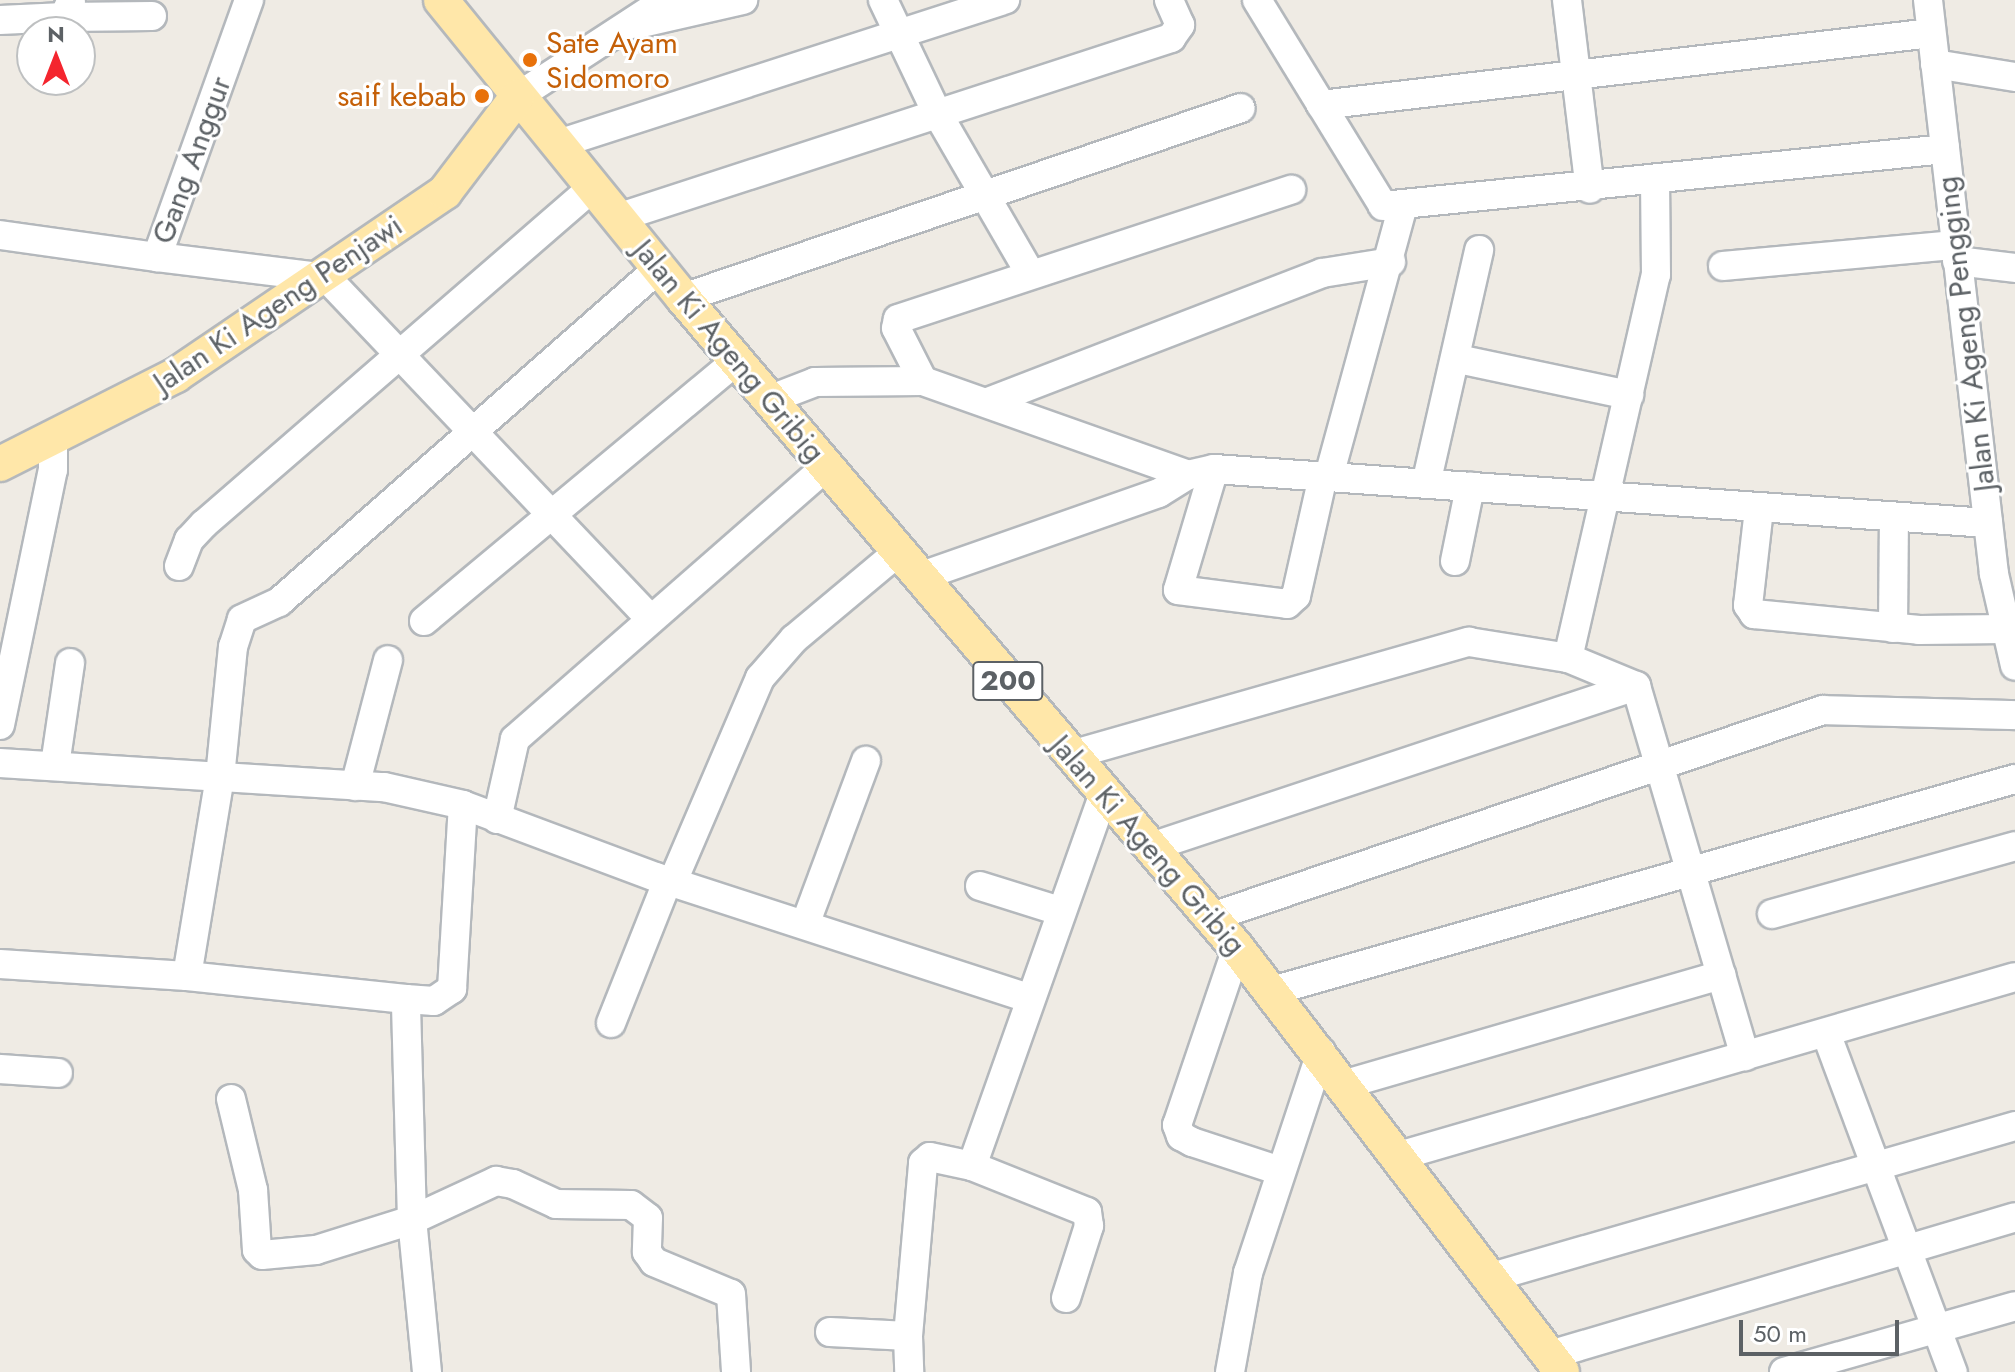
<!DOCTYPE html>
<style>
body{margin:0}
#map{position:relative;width:2015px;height:1372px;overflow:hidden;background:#efebe4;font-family:Jost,sans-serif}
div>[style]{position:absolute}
.roads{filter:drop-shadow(2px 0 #b4b8bc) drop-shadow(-2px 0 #b4b8bc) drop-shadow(0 2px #b4b8bc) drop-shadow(0 -2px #b4b8bc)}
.minor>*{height:28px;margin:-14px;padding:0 14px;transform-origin:14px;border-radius:14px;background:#fff}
.major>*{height:34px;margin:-17px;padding:0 17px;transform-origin:17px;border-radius:17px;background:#ffe7a9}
.dots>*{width:22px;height:22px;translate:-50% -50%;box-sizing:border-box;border:4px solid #fff;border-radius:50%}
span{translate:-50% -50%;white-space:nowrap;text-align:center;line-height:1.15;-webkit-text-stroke:6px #fff;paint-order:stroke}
.shield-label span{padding:2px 6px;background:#fff;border:2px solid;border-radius:6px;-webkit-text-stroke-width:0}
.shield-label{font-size:28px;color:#5c6165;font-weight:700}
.food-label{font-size:30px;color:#c56008}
.left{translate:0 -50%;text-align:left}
.right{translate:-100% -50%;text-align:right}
.street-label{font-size:30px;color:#5c6165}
.north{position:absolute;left:16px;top:16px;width:80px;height:80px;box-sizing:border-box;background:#fff;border:2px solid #bec0c1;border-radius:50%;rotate:0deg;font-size:22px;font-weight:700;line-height:32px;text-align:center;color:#5c6165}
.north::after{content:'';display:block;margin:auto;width:28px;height:36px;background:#f4252e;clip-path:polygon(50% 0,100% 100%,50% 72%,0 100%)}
.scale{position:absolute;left:1739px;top:1320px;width:160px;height:36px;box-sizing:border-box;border:4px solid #5c6165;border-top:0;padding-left:10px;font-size:24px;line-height:28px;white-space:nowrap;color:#5c6165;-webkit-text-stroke:6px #fff;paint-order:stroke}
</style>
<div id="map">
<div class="roads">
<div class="minor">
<i style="left:249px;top:0;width:273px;rotate:109.7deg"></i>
<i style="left:157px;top:257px;width:163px;rotate:7deg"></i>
<i style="left:883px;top:0;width:123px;rotate:64.5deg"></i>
<i style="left:936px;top:111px;width:187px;rotate:59.9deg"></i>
<i style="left:1257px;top:0;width:241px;rotate:58.5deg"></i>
<i style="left:1383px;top:206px;width:565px;rotate:-5.79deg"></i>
<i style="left:1567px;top:0;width:190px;rotate:83.1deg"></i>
<i style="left:1928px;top:0;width:578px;rotate:83.44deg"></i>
<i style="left:1994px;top:574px;width:94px;rotate:77.1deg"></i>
<i style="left:64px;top:17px;width:88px;rotate:-0.7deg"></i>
<i style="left:0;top:20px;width:64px;rotate:-2.7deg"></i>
<i style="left:64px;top:17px;width:17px;rotate:-66deg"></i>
<i style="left:637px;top:24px;width:109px;rotate:-12.8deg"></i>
<i style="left:1935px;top:64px;width:81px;rotate:9.2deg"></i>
<i style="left:517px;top:97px;width:178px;rotate:-33.1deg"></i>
<i style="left:1321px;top:105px;width:614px;rotate:-6.73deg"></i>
<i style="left:558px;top:144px;width:470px;rotate:-17.9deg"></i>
<i style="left:617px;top:218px;width:583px;rotate:-18deg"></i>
<i style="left:1171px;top:38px;width:16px;rotate:-55deg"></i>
<i style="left:1180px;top:25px;width:27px;rotate:-114deg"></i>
<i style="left:0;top:235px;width:159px;rotate:8deg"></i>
<i style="left:1957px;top:261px;width:58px;rotate:6.9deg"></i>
<i style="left:1723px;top:266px;width:233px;rotate:-5.2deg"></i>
<i style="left:324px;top:275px;width:474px;rotate:46.5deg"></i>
<i style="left:683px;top:298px;width:589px;rotate:-18.8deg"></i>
<i style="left:1458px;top:359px;width:175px;rotate:11.9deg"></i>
<i style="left:923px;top:381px;width:59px;rotate:-117deg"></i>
<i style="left:896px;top:328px;width:9px;rotate:-77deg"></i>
<i style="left:898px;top:319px;width:414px;rotate:-18.2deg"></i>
<i style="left:771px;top:399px;width:47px;rotate:-21.1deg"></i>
<i style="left:815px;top:382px;width:108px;rotate:-0.5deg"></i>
<i style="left:923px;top:381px;width:281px;rotate:19.5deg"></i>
<i style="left:1188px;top:475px;width:27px;rotate:-13deg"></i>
<i style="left:1214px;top:469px;width:776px;rotate:3.99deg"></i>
<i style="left:988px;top:402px;width:358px;rotate:-21.1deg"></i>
<i style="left:1322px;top:273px;width:70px;rotate:-9.1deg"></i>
<i style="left:1214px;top:469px;width:126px;rotate:106.6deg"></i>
<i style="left:1178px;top:590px;width:110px;rotate:7.3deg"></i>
<i style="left:1287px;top:604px;width:12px;rotate:-42deg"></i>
<i style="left:1296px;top:596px;width:123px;rotate:-77.3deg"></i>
<i style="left:1329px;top:476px;width:280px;rotate:-74.7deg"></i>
<i style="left:1426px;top:484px;width:240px;rotate:-77.2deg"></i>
<i style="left:1759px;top:509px;width:97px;rotate:96.5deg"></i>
<i style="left:1748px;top:605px;width:11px;rotate:56deg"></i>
<i style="left:1754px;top:614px;width:166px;rotate:5.5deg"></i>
<i style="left:1919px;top:630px;width:86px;rotate:-0.7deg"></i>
<i style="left:1455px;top:561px;width:76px;rotate:-78.5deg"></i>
<i style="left:179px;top:566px;width:28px;rotate:-69deg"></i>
<i style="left:189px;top:540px;width:22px;rotate:-47deg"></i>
<i style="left:204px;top:524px;width:513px;rotate:-40.89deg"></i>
<i style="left:919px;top:577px;width:254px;rotate:-19.3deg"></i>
<i style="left:1159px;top:493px;width:34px;rotate:-32deg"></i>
<i style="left:424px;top:621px;width:409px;rotate:-39.8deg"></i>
<i style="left:1893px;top:628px;width:111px;rotate:-89.5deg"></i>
<i style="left:1568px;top:658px;width:393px;rotate:-77.1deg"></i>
<i style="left:1656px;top:275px;width:95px;rotate:-90.6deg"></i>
<i style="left:1636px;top:686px;width:386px;rotate:73.6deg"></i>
<i style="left:0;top:725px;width:260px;rotate:-78.3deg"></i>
<i style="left:53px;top:470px;width:29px;rotate:-90deg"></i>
<i style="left:1071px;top:755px;width:414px;rotate:-15.9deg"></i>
<i style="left:1469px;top:642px;width:100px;rotate:9.2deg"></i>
<i style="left:1568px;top:658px;width:74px;rotate:22.4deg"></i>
<i style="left:0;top:763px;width:385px;rotate:3.6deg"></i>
<i style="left:384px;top:787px;width:81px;rotate:12.8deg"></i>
<i style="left:463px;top:805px;width:206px;rotate:20.5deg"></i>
<i style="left:656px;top:877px;width:391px;rotate:18deg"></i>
<i style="left:55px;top:765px;width:103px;rotate:-81.6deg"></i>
<i style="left:355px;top:786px;width:130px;rotate:-75.3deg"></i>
<i style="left:497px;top:819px;width:82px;rotate:-77.3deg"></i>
<i style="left:515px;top:739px;width:413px;rotate:-41.2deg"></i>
<i style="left:1151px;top:847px;width:511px;rotate:-18.36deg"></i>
<i style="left:673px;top:881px;width:221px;rotate:-66.8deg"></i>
<i style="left:760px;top:678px;width:52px;rotate:-48.9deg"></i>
<i style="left:794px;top:639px;width:136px;rotate:-39.9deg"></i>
<i style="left:980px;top:886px;width:84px;rotate:17.4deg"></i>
<i style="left:1772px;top:914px;width:252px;rotate:-15.6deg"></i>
<i style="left:1212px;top:917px;width:645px;rotate:-18.72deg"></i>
<i style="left:1823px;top:710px;width:192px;rotate:1.5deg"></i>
<i style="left:806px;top:922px;width:172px;rotate:-69.6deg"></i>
<i style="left:1237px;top:948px;width:187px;rotate:108.7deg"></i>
<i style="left:1177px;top:1125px;width:12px;rotate:70deg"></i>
<i style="left:1181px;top:1136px;width:13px;rotate:29deg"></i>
<i style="left:1192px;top:1142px;width:93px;rotate:18.2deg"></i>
<i style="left:0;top:964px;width:187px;rotate:3.7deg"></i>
<i style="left:187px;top:976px;width:220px;rotate:6deg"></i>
<i style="left:187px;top:976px;width:202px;rotate:-80.6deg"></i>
<i style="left:220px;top:777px;width:131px;rotate:-84.3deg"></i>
<i style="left:233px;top:647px;width:29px;rotate:-72deg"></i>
<i style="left:242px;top:619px;width:41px;rotate:-24.7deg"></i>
<i style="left:279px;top:602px;width:506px;rotate:-41.31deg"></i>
<i style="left:1272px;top:991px;width:773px;rotate:-15.93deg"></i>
<i style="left:611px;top:1023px;width:154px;rotate:-68.3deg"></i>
<i style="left:1826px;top:1033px;width:362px;rotate:69.5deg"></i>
<i style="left:0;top:1069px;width:58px;rotate:3.9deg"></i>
<i style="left:1346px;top:1084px;width:391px;rotate:-16.2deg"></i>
<i style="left:231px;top:1099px;width:94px;rotate:76.4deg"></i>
<i style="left:253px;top:1190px;width:60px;rotate:86.2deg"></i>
<i style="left:257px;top:1250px;width:7px;rotate:45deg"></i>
<i style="left:262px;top:1255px;width:54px;rotate:-5.3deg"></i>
<i style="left:316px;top:1250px;width:101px;rotate:-17.4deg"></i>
<i style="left:412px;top:1220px;width:93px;rotate:-24.9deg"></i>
<i style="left:496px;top:1181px;width:17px;rotate:10deg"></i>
<i style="left:513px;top:1184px;width:47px;rotate:24.9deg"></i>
<i style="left:556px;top:1204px;width:75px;rotate:0.8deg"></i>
<i style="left:631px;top:1205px;width:21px;rotate:37deg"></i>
<i style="left:648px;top:1218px;width:34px;rotate:92deg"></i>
<i style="left:647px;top:1252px;width:12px;rotate:55deg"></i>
<i style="left:654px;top:1262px;width:83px;rotate:22.6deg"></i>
<i style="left:731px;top:1294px;width:78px;rotate:86.3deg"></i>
<i style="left:1399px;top:1156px;width:641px;rotate:-16.2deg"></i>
<i style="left:1492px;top:1277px;width:544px;rotate:-16.1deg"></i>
<i style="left:1066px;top:1298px;width:76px;rotate:-72.3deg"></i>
<i style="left:1089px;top:1226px;width:14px;rotate:-98deg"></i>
<i style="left:1087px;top:1212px;width:124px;rotate:-158.2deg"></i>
<i style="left:972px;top:1166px;width:396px;rotate:-70.5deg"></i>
<i style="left:830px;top:1332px;width:78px;rotate:2.9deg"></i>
<i style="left:908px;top:1336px;width:36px;rotate:88deg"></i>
<i style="left:908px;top:1336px;width:174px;rotate:-85deg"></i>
<i style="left:923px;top:1163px;width:9px;rotate:-41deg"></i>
<i style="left:930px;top:1157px;width:43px;rotate:12.1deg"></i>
<i style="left:1550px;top:1355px;width:485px;rotate:-16.5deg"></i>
<i style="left:427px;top:1372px;width:153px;rotate:-95.6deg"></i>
<i style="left:412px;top:1220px;width:221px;rotate:-91.6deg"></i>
<i style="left:406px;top:999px;width:28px;rotate:4deg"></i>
<i style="left:434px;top:1001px;width:22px;rotate:-34deg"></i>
<i style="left:452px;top:989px;width:184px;rotate:-86.6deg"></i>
<i style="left:1230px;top:1372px;width:101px;rotate:-79.7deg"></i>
<i style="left:1248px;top:1273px;width:233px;rotate:-71.7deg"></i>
<i style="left:1784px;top:1372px;width:240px;rotate:-15.9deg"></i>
</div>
<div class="major">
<i style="left:441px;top:0;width:384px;rotate:50.9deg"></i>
<i style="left:683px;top:298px;width:854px;rotate:49.56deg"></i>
<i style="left:1237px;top:948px;width:534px;rotate:52.53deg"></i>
<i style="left:0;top:464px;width:197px;rotate:-26.8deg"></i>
<i style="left:176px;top:375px;width:325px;rotate:-34.2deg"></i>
<i style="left:445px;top:192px;width:119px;rotate:-52.8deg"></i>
</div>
</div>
<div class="dots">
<i style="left:530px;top:60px;background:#e8710a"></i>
<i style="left:482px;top:96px;background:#e8710a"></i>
</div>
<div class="shield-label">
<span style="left:1008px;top:681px">200</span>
</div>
<div class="food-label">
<span class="left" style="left:546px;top:60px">Sate Ayam<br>Sidomoro</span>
<span class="right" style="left:466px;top:96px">saif kebab</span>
</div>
<div class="street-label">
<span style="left:192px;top:160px;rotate:-70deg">Gang Anggur</span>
<span style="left:278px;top:304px;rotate:-34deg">Jalan Ki Ageng Penjawi</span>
<span style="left:1966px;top:334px;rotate:-97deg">Jalan Ki Ageng Pengging</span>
<span style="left:729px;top:351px;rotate:50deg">Jalan Ki Ageng Gribig</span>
<span style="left:1148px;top:845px;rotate:49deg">Jalan Ki Ageng Gribig</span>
</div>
<div class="north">N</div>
<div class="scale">50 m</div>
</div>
